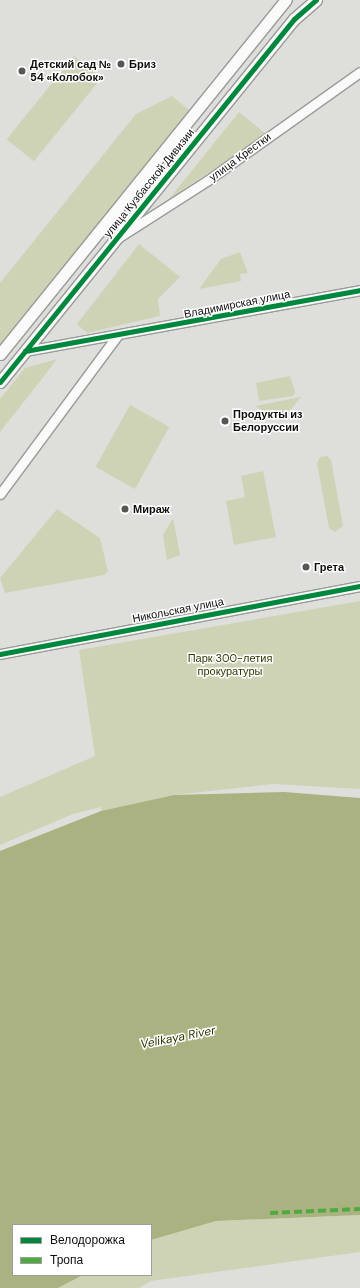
<!DOCTYPE html>
<meta charset="utf-8">
<style>
body{margin:0}
#map{position:relative;width:360px;height:1288px;overflow:hidden;background:#dedfdb;font-family:"DM Sans",sans-serif}
div>[style]{position:absolute}
.green>*{inset:0;background:#ced3b6;transform-origin:0 0}
.water>*{inset:0;background:#aab281}
.roads{filter:drop-shadow(1px 0 #9a9a97) drop-shadow(-1px 0 #9a9a97) drop-shadow(0 1px #9a9a97) drop-shadow(0 -1px #9a9a97)}
.minor>*{height:9px;margin:-4.5px;padding:0 4.5px;transform-origin:4.5px;border-radius:4.5px;background:#fafafa}
.tertiary>*{height:11px;margin:-5.5px;padding:0 5.5px;transform-origin:5.5px;border-radius:5.5px;background:#fafafa}
.quiet>*{height:4px;margin-top:-2px;transform-origin:0;background:repeating-linear-gradient(90deg,#50a841 0 8px,transparent 0 12px)}
.cycleway>*{height:5px;margin:-2.5px;padding:0 2.5px;transform-origin:2.5px;border-radius:2.5px;background:#00873e}
.dots>*{width:11px;height:11px;translate:-50% -50%;box-sizing:border-box;border:2px solid #fff;border-radius:50%}
span{translate:-50% -50%;white-space:nowrap;text-align:center;line-height:1.15;-webkit-text-stroke:3px #fff;paint-order:stroke}
.poi-label{font-size:11px;color:#0d0e0c;font-weight:700}
.left{translate:0 -50%;text-align:left}
.street-label{font-size:11px;color:#0d0e0c}
.park-label{font-size:11px;color:#313700}
.water-label{font-size:12px;color:#2f3500;font-style:italic}
.legend{position:absolute;left:12px;top:1224px;width:140px;height:52px;box-sizing:border-box;background:#fff;border:1px solid #9e9f9e;margin:0;padding:5px 7px;list-style:none;font-size:12px;color:#0d0e0c}
.legend li{display:flex;align-items:center;gap:8px;height:20px}
.legend b{width:20px;border:1px solid #9e9f9e}
</style>
<div id="map">
<div class="green">
<i style="left:74px;top:56px;width:35px;height:107px;rotate:39deg"></i>
<i style="clip-path:polygon(172px 96px,194px 114px,0 349px,0 283px,136px 114px)"></i>
<i style="clip-path:polygon(239px 112px,266px 134px,169px 199px)"></i>
<i style="clip-path:polygon(139px 244px,180px 277px,158px 299px,160px 316px,87px 333px,77px 324px)"></i>
<i style="clip-path:polygon(240px 252px,248px 273px,240px 274px,241px 281px,199px 289px,221px 259px)"></i>
<i style="clip-path:polygon(57px 359px,41px 380px,0 432px,0 399px,25px 368px)"></i>
<i style="clip-path:polygon(290px 376px,295px 392px,293px 396px,259px 401px,256px 383px)"></i>
<i style="clip-path:polygon(301px 397px,281px 421px,255px 406px)"></i>
<i style="left:130px;top:405px;width:45px;height:71px;rotate:29deg"></i>
<i style="clip-path:polygon(327px 456px,331px 460px,343px 526px,335px 532px,329px 528px,317px 463px,320px 457px)"></i>
<i style="clip-path:polygon(263px 471px,276px 537px,234px 545px,226px 501px,245px 497px,241px 476px)"></i>
<i style="clip-path:polygon(57px 509px,100px 538px,108px 571px,104px 575px,5px 593px,0 578px)"></i>
<i style="clip-path:polygon(173px 518px,180px 555px,167px 560px,163px 535px)"></i>
<i style="clip-path:polygon(360px 601px,360px 789px,273px 784px,174px 795px,101px 811px,101px 807px,73px 814px,0 845px,0 797px,95px 756px,79px 650px)"></i>
<i style="clip-path:polygon(360px 1215px,360px 1252px,151px 1281px,139px 1288px,58px 1288px,83px 1275px,151px 1275px,151px 1240px,216px 1221px)"></i>
</div>
<div class="water">
<i style="clip-path:polygon(284px 792px,360px 798px,360px 1215px,216px 1221px,151px 1240px,151px 1225px,13px 1225px,13px 1275px,83px 1275px,58px 1288px,0 1288px,0 851px,101px 811px,174px 795px)"></i>
</div>
<div class="roads">
<div class="minor">
<i style="left:119px;top:237px;width:106px;rotate:-32.6deg"></i>
<i style="left:208px;top:180px;width:186px;rotate:-35.4deg"></i>
<i style="left:25px;top:351px;width:341px;rotate:-10.3deg"></i>
<i style="left:0;top:494px;width:197px;rotate:-53.5deg"></i>
<i style="left:0;top:654px;width:366px;rotate:-10.7deg"></i>
</div>
<div class="tertiary">
<i style="left:0;top:354px;width:455px;rotate:-51.1deg"></i>
<i style="left:0;top:382px;width:467px;rotate:-51deg"></i>
<i style="left:294px;top:19px;width:29px;rotate:-41deg"></i>
</div>
</div>
<div class="quiet">
<i style="left:270px;top:1213px;width:90px;rotate:-2.5deg"></i>
</div>
<div class="cycleway">
<i style="left:25px;top:351px;width:341px;rotate:-10.3deg"></i>
<i style="left:0;top:382px;width:467px;rotate:-51deg"></i>
<i style="left:294px;top:19px;width:29px;rotate:-41deg"></i>
<i style="left:0;top:654px;width:366px;rotate:-10.7deg"></i>
</div>
<div class="dots">
<i style="left:121px;top:64px;background:#565754"></i>
<i style="left:22px;top:71px;background:#565754"></i>
<i style="left:225px;top:421px;background:#565754"></i>
<i style="left:125px;top:509px;background:#565754"></i>
<i style="left:306px;top:567px;background:#565754"></i>
</div>
<div class="poi-label">
<span class="left" style="left:129px;top:64px">Бриз</span>
<span class="left" style="left:30px;top:71px">Детский сад №<br>54 «Колобок»</span>
<span class="left" style="left:233px;top:421px">Продукты из<br>Белоруссии</span>
<span class="left" style="left:133px;top:509px">Мираж</span>
<span class="left" style="left:314px;top:567px">Грета</span>
</div>
<div class="street-label">
<span style="left:240px;top:157px;rotate:-36deg">улица Крестки</span>
<span style="left:149px;top:183px;rotate:-51deg">улица Кузбасской Дивизии</span>
<span style="left:237px;top:304px;rotate:-11deg">Владимирская улица</span>
<span style="left:178px;top:610px;rotate:-11deg">Никольская улица</span>
</div>
<div class="park-label">
<span style="left:230px;top:665px">Парк 300-летия<br>прокуратуры</span>
</div>
<div class="water-label">
<span style="left:178px;top:1038px;rotate:-11deg">Velikaya River</span>
</div>
<ul class="legend">
<li><b style="height:5px;background:#00873e"></b>Велодорожка</li>
<li><b style="height:5px;background:#50a841"></b>Тропа</li>
</ul>
</div>
